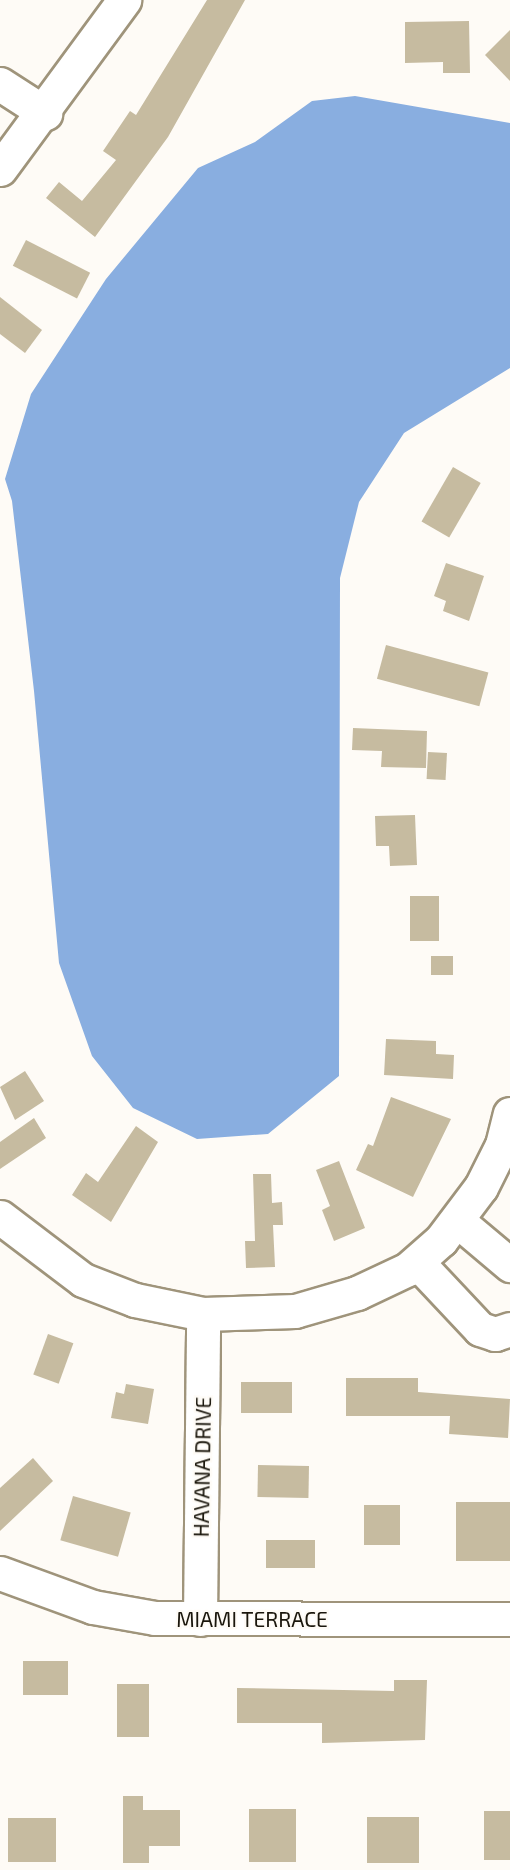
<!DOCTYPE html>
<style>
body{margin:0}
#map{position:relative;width:510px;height:1870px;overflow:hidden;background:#fefbf6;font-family:"Exo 2",sans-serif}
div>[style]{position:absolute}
.water>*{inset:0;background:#89aee0}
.building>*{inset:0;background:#c6bba0;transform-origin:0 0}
.roads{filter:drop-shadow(2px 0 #9f947b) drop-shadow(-2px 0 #9f947b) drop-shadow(0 2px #9f947b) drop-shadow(0 -2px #9f947b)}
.minor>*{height:33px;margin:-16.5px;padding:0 16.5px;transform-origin:16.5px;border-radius:16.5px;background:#fff}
span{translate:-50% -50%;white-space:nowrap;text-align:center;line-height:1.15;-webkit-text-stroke:4.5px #fefbf6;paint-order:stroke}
.street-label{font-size:21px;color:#1a160c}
</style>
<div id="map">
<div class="water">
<i style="clip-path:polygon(355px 96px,510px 123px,510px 368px,404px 433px,359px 502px,340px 578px,339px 1076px,268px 1134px,197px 1139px,133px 1108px,92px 1056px,59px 963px,34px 691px,12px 501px,5px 479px,31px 394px,106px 279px,198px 168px,255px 142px,312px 101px)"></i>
</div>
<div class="building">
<i style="clip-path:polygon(207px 0,245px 0,168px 137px,95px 237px,46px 198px,59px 182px,82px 201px,116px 160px,103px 151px,130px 111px,136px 115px)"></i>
<i style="clip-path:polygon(469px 21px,470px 73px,443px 73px,443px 62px,405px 63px,405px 22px)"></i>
<i style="clip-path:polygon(510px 30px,510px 81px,485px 55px)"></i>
<i style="left:26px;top:240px;width:72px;height:29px;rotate:27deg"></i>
<i style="clip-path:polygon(0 297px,42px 330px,25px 353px,0 334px)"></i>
<i style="left:453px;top:467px;width:32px;height:63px;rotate:30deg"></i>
<i style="clip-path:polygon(446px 563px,484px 576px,469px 621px,443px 611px,446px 601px,434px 596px)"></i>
<i style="left:386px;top:645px;width:106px;height:35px;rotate:15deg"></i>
<i style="clip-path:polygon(353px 728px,427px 731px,426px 768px,381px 767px,382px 751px,352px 750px)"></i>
<i style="left:428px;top:752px;width:19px;height:27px;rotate:3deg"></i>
<i style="clip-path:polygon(415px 815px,417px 865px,390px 866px,389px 846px,376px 846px,375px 816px)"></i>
<i style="left:410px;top:896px;width:29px;height:45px"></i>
<i style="left:431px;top:956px;width:22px;height:19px"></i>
<i style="clip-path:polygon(386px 1039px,436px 1041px,436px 1054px,454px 1055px,453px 1079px,384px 1075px)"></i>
<i style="clip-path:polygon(25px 1071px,44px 1101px,15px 1120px,0 1087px)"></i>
<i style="clip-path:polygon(391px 1097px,451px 1119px,413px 1197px,356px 1170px,368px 1144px,373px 1146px)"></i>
<i style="clip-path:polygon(34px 1118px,46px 1138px,0 1169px,0 1142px)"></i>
<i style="clip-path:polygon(136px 1126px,158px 1142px,111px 1222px,72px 1195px,86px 1173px,98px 1182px)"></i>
<i style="clip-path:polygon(339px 1161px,365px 1228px,334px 1241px,322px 1210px,330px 1206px,316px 1170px)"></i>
<i style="clip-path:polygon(253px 1174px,271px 1174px,272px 1203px,282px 1202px,283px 1225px,273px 1225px,275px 1267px,246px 1268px,245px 1241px,255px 1241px)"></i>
<i style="left:48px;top:1334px;width:27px;height:43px;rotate:20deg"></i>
<i style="clip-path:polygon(346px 1378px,418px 1378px,418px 1392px,510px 1399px,508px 1438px,449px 1434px,450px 1416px,346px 1416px)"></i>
<i style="left:241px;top:1382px;width:51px;height:31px"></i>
<i style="clip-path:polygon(126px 1384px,154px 1389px,148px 1424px,111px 1418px,116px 1392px,124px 1394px)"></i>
<i style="clip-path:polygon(33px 1458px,53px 1481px,0 1531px,0 1488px)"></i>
<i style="left:258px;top:1465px;width:51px;height:32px;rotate:1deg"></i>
<i style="left:73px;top:1496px;width:60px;height:46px;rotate:16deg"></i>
<i style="left:456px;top:1502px;width:54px;height:59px"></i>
<i style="left:364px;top:1505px;width:36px;height:40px"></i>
<i style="left:266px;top:1540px;width:49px;height:28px"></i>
<i style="left:23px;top:1661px;width:45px;height:34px"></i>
<i style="clip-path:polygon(394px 1680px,427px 1680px,425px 1740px,322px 1743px,322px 1723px,237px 1723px,237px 1688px,394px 1691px)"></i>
<i style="left:117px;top:1684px;width:32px;height:53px"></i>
<i style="clip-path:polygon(123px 1796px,143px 1796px,143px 1810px,180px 1810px,180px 1846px,149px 1846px,149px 1863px,123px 1863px)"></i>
<i style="left:249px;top:1809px;width:47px;height:53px"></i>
<i style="left:484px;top:1811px;width:26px;height:49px"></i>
<i style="left:367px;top:1817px;width:52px;height:46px"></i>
<i style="left:8px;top:1818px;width:48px;height:44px"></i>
</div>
<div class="roads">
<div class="minor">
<i style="left:0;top:84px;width:54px;rotate:32.8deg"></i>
<i style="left:0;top:169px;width:210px;rotate:-53.7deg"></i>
<i style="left:0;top:1217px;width:104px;rotate:37.2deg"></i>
<i style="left:83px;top:1280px;width:56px;rotate:21deg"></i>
<i style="left:135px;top:1300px;width:69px;rotate:11.6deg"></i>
<i style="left:203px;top:1314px;width:92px;rotate:-1.9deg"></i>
<i style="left:295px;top:1311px;width:65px;rotate:-16.2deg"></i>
<i style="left:357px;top:1293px;width:56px;rotate:-25.2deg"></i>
<i style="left:408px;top:1269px;width:44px;rotate:-41.3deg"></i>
<i style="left:441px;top:1240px;width:66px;rotate:-53deg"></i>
<i style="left:481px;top:1187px;width:47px;rotate:-63.4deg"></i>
<i style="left:502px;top:1145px;width:32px;rotate:-76deg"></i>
<i style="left:459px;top:1222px;width:67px;rotate:40.1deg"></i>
<i style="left:417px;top:1262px;width:92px;rotate:46.8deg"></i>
<i style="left:480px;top:1329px;width:16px;rotate:18deg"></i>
<i style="left:495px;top:1334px;width:16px;rotate:-18deg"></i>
<i style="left:0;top:1573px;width:99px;rotate:20.1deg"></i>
<i style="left:93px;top:1607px;width:63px;rotate:10.1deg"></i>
<i style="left:155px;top:1618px;width:355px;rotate:0.2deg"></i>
<i style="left:200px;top:1619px;width:305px;rotate:-89.4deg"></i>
</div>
</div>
<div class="street-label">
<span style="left:202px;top:1467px;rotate:-89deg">HAVANA DRIVE</span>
<span style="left:252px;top:1619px">MIAMI TERRACE</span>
</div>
</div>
